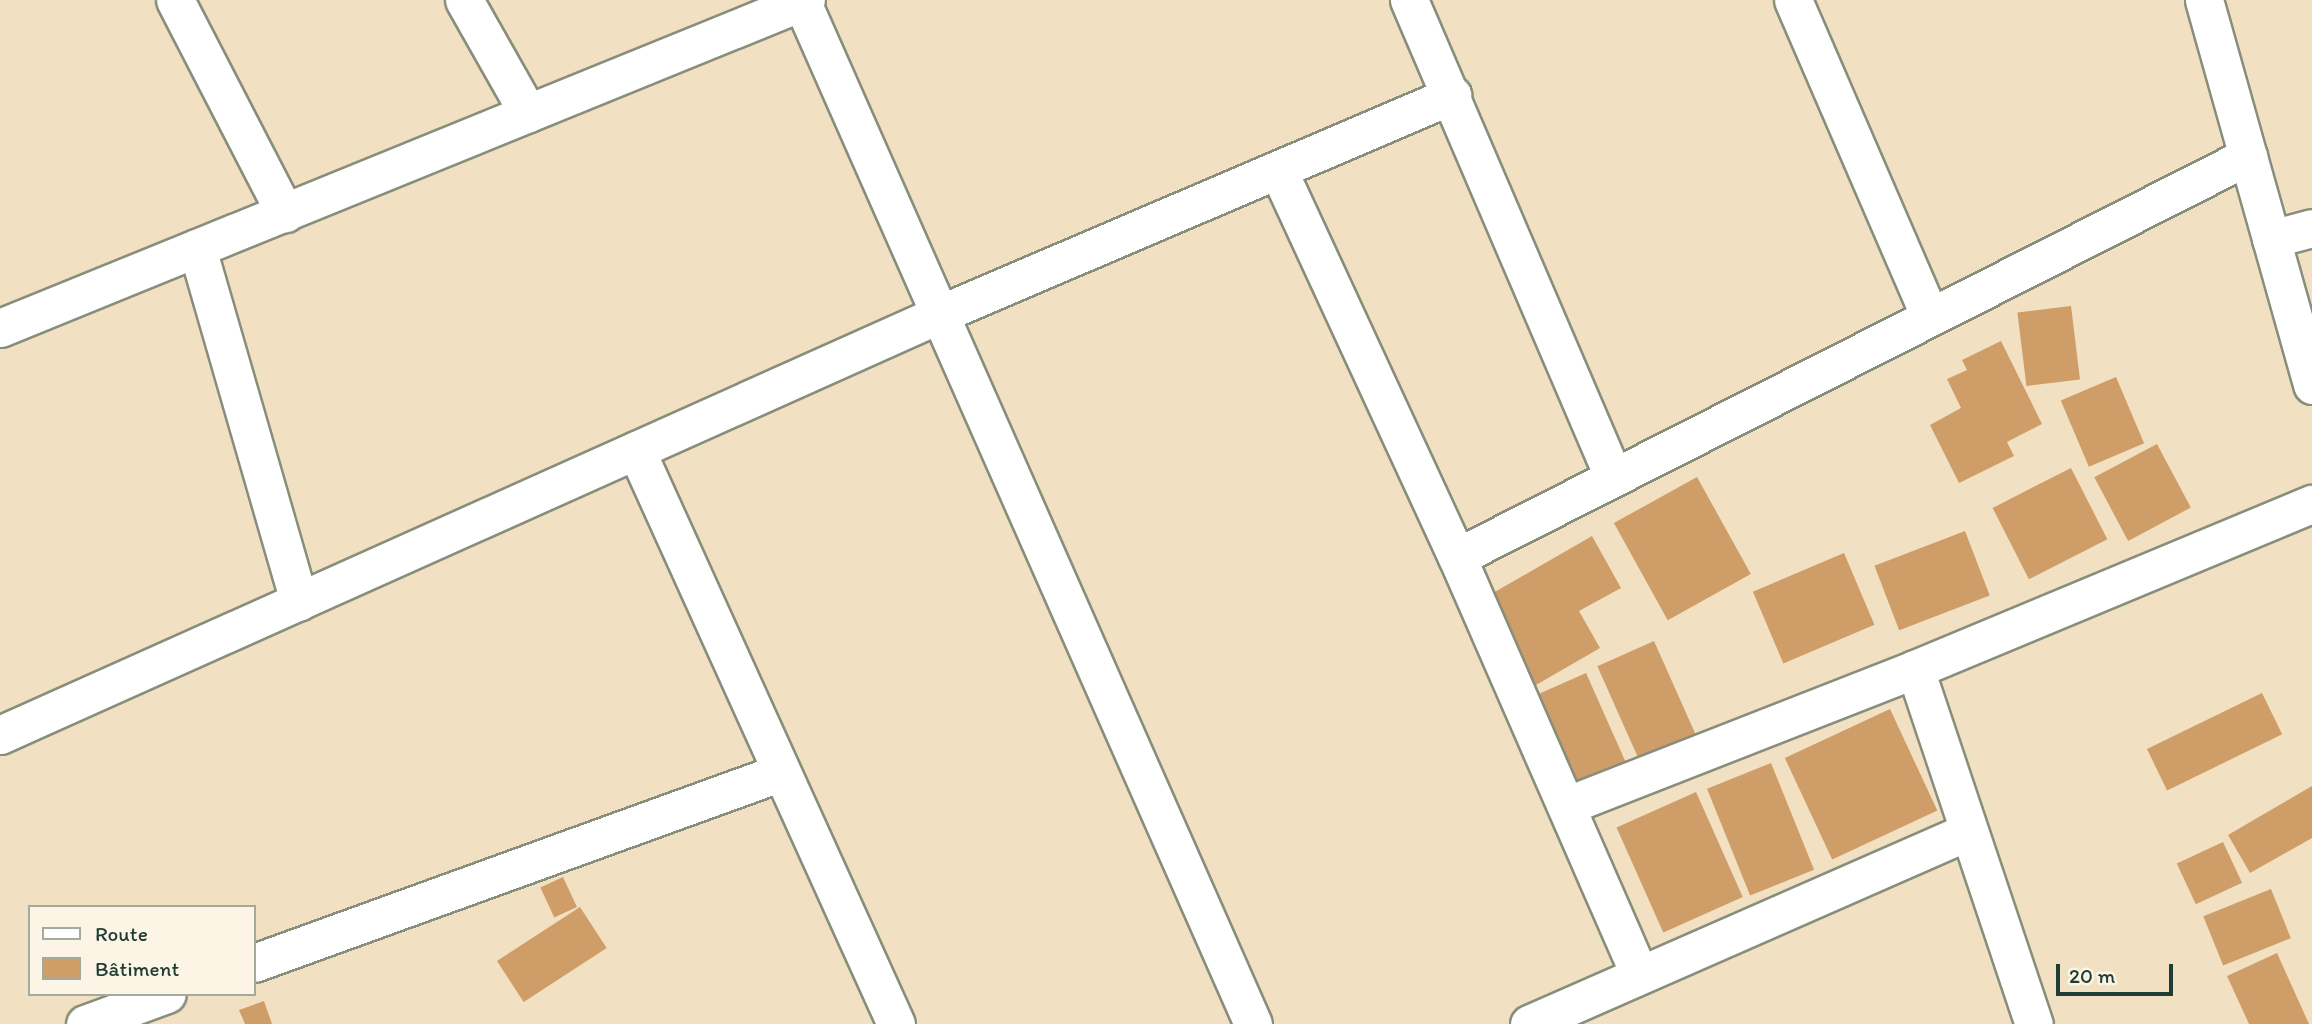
<!DOCTYPE html>
<meta charset="utf-8">
<style>
body{margin:0}
#map{position:relative;width:2312px;height:1024px;overflow:hidden;background:#f2e0c2;font-family:Itim,sans-serif}
div>[style]{position:absolute}
.building>*{inset:0;background:#cf9d67;transform-origin:0 0}
.roads{filter:drop-shadow(2px 0 #888e7b) drop-shadow(-2px 0 #888e7b) drop-shadow(0 2px #888e7b) drop-shadow(0 -2px #888e7b)}
.street>*{height:37px;margin:-18.5px;padding:0 18.5px;transform-origin:18.5px;border-radius:18.5px;background:#fff}
span{translate:-50% -50%;white-space:nowrap;text-align:center;line-height:1.15;-webkit-text-stroke:5px #fcf5e5;paint-order:stroke}
.legend{position:absolute;left:28px;top:905px;width:228px;height:91px;box-sizing:border-box;background:#fcf5e5;border:2px solid #a4ab9e;margin:0;padding:9px 12px;list-style:none;font-size:21px;color:#1f3d34}
.legend li{display:flex;align-items:center;gap:14px;height:35px}
.legend b{width:35px;border:2px solid #a4ab9e}
.scale{position:absolute;left:2056px;top:964px;width:117px;height:32px;box-sizing:border-box;border:4px solid #1f3d34;border-top:0;padding-left:9px;font-size:21px;line-height:24px;white-space:nowrap;color:#1f3d34;-webkit-text-stroke:5px #fcf5e5;paint-order:stroke}
</style>
<div id="map">
<div class="building">
<i style="left:2071px;top:306px;width:74px;height:54px;rotate:83deg"></i>
<i style="clip-path:polygon(2001px 341px,2042px 424px,2007px 442px,2014px 456px,1959px 483px,1930px 425px,1961px 408px,1947px 379px,1967px 370px,1962px 360px)"></i>
<i style="left:2116px;top:377px;width:72px;height:60px;rotate:67deg"></i>
<i style="left:2157px;top:444px;width:72px;height:71px;rotate:62deg"></i>
<i style="left:2071px;top:468px;width:80px;height:88px;rotate:63deg"></i>
<i style="left:1697px;top:477px;width:111px;height:95px;rotate:61deg"></i>
<i style="left:1965px;top:531px;width:69px;height:97px;rotate:69deg"></i>
<i style="clip-path:polygon(1592px 536px,1621px 588px,1579px 611px,1600px 648px,1536px 685px,1486px 597px)"></i>
<i style="left:1844px;top:553px;width:78px;height:99px;rotate:67deg"></i>
<i style="left:1654px;top:641px;width:104px;height:62px;rotate:66deg"></i>
<i style="left:1586px;top:673px;width:101px;height:55px;rotate:66deg"></i>
<i style="left:2262px;top:693px;width:46px;height:128px;rotate:64deg"></i>
<i style="left:1890px;top:709px;width:112px;height:116px;rotate:65deg"></i>
<i style="left:1771px;top:763px;width:115px;height:69px;rotate:68deg"></i>
<i style="clip-path:polygon(2312px 786px,2312px 838px,2250px 873px,2228px 835px)"></i>
<i style="left:1696px;top:792px;width:115px;height:87px;rotate:66deg"></i>
<i style="left:2223px;top:842px;width:45px;height:51px;rotate:65deg"></i>
<i style="left:563px;top:877px;width:33px;height:25px;rotate:65deg"></i>
<i style="left:2271px;top:889px;width:53px;height:73px;rotate:68deg"></i>
<i style="left:580px;top:907px;width:49px;height:99px;rotate:57deg"></i>
<i style="clip-path:polygon(2277px 953px,2309px 1024px,2249px 1024px,2227px 976px)"></i>
<i style="clip-path:polygon(264px 1001px,272px 1024px,245px 1024px,239px 1010px)"></i>
</div>
<div class="roads">
<div class="street">
<i style="left:175px;top:0;width:240px;rotate:62.7deg"></i>
<i style="left:464px;top:0;width:130px;rotate:60.5deg"></i>
<i style="left:801px;top:0;width:1119px;rotate:66.18deg"></i>
<i style="left:1409px;top:0;width:518px;rotate:66.8deg"></i>
<i style="left:1793px;top:0;width:342px;rotate:66.6deg"></i>
<i style="left:2204px;top:0;width:400px;rotate:74.3deg"></i>
<i style="left:1279px;top:172px;width:424px;rotate:65.2deg"></i>
<i style="left:1457px;top:557px;width:455px;rotate:66.4deg"></i>
<i style="left:2271px;top:239px;width:42px;rotate:-15deg"></i>
<i style="left:197px;top:248px;width:368px;rotate:73.9deg"></i>
<i style="left:0;top:328px;width:870px;rotate:-22.14deg"></i>
<i style="left:636px;top:450px;width:630px;rotate:65.63deg"></i>
<i style="left:1457px;top:557px;width:887px;rotate:-26.88deg"></i>
<i style="left:1915px;top:669px;width:374px;rotate:71.5deg"></i>
<i style="left:0;top:735px;width:1032px;rotate:-24.13deg"></i>
<i style="left:942px;top:313px;width:555px;rotate:-23.14deg"></i>
<i style="left:1568px;top:805px;width:373px;rotate:-21.4deg"></i>
<i style="left:1915px;top:669px;width:430px;rotate:-22.6deg"></i>
<i style="left:254px;top:963px;width:558px;rotate:-19.9deg"></i>
<i style="left:85px;top:1024px;width:87px;rotate:-20.1deg"></i>
<i style="left:1529px;top:1024px;width:480px;rotate:-23.7deg"></i>
</div>
</div>
<ul class="legend">
<li><b style="height:9px;background:#fff"></b>Route</li>
<li><b style="height:19px;background:#cf9d67"></b>Bâtiment</li>
</ul>
<div class="scale">20 m</div>
</div>
